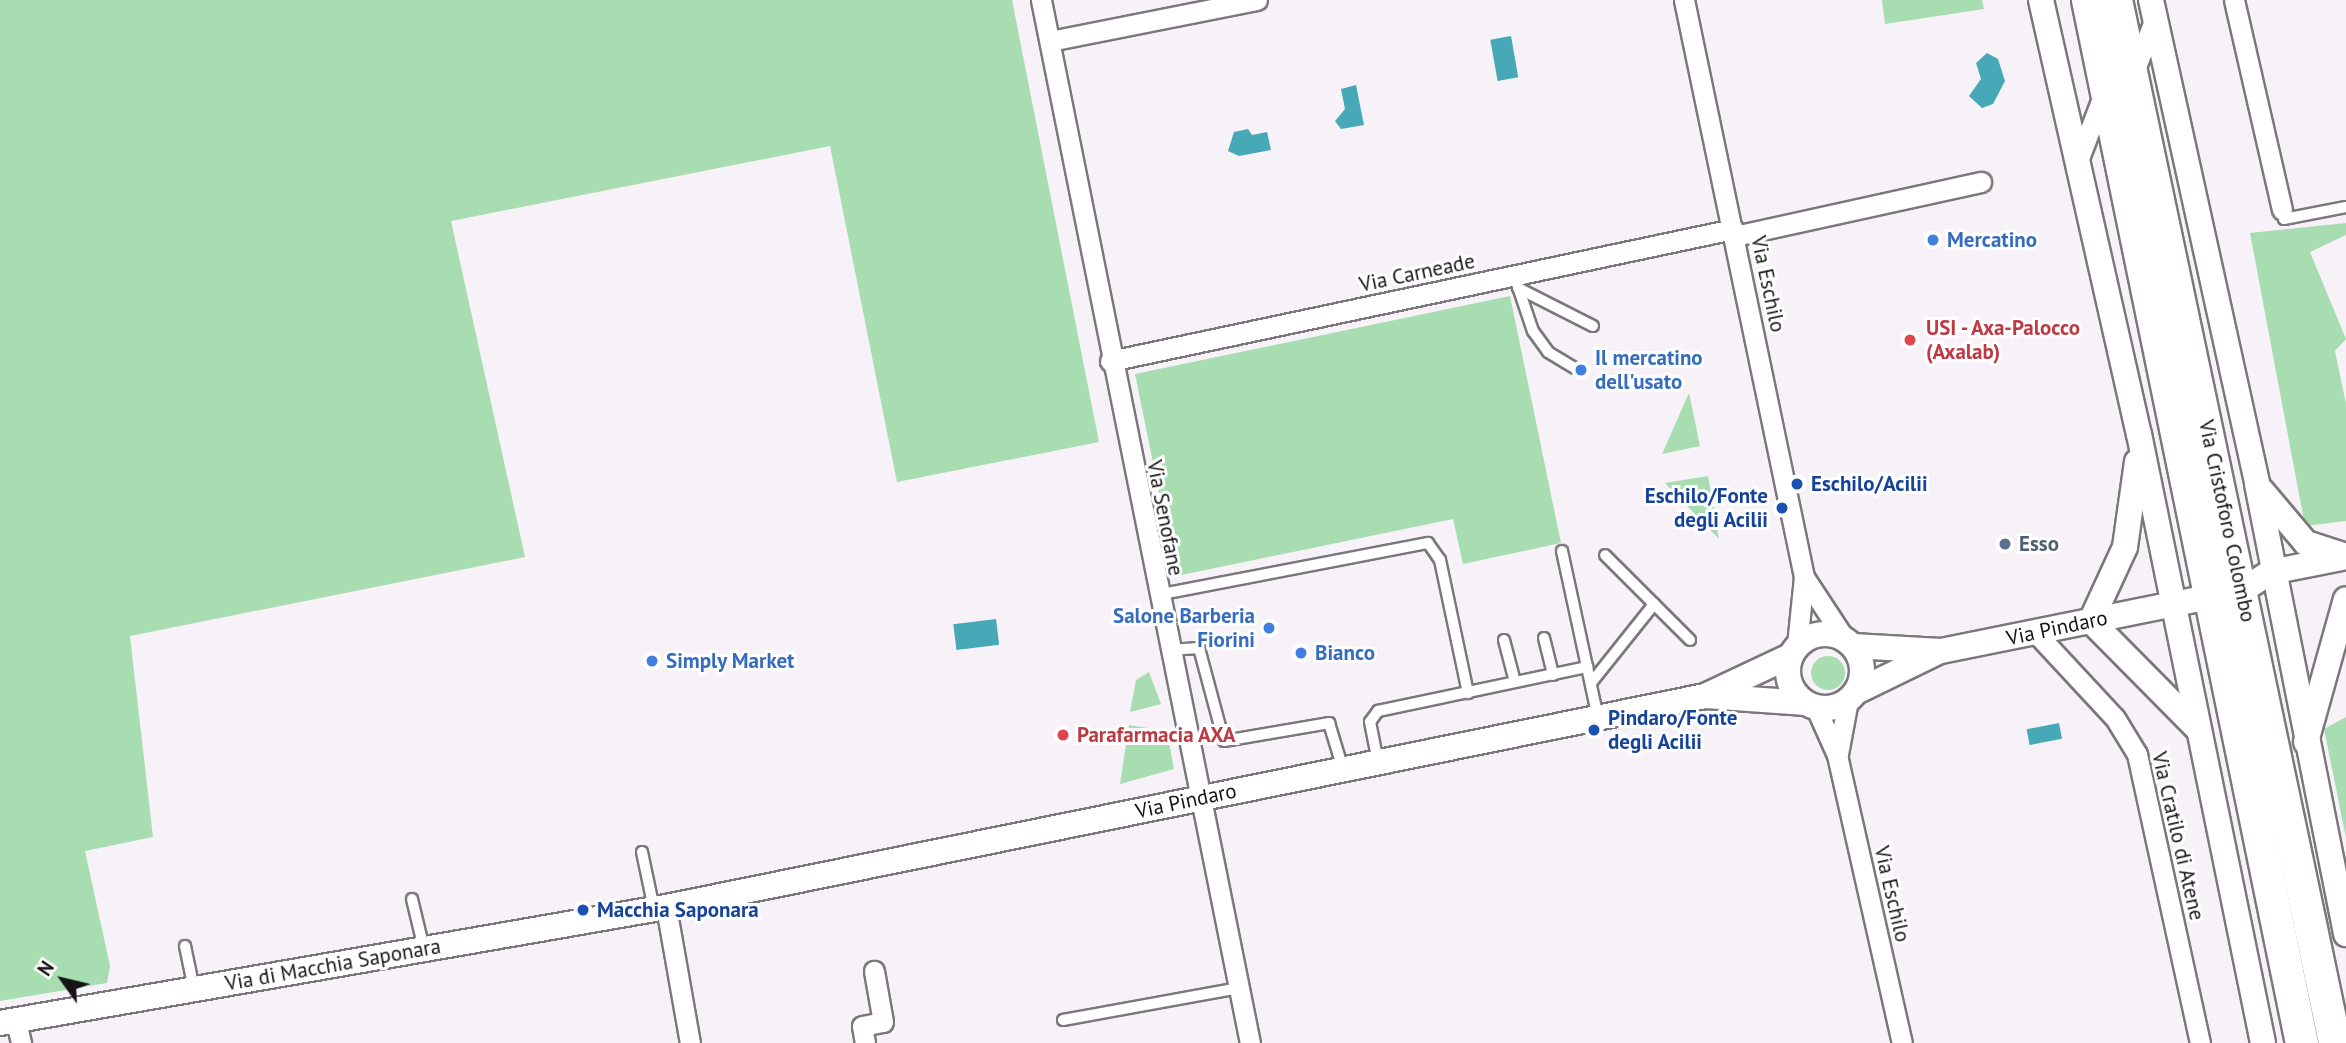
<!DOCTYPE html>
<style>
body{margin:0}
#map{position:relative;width:2346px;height:1043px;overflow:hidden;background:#f6f2f7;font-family:"PT Sans",sans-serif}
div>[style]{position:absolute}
.green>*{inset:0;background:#a8ddb1}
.round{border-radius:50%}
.water>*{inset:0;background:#47a8b8;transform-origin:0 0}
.roads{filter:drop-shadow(2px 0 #7b777c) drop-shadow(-2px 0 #7b777c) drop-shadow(0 2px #7b777c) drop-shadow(0 -2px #7b777c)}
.service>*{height:10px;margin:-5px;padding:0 5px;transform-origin:5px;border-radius:5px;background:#fff}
.minor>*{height:19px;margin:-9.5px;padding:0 9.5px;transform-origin:9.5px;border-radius:9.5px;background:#fff}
.tertiary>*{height:24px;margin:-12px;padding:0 12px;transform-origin:12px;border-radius:12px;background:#fff}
.tertiary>.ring{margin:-12px;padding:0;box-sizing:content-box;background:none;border:24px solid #fff;border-radius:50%}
.primary>*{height:32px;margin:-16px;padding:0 16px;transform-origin:16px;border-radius:16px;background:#fff}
.dots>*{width:19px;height:19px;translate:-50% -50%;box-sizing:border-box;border:4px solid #fff;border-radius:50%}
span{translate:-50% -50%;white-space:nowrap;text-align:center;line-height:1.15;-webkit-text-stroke:6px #fff;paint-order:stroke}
.shop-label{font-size:21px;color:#366cbe;font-weight:700}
.left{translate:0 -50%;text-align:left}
.right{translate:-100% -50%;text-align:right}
.street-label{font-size:21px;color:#151415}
.health-label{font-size:21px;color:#be3a42;font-weight:700}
.transit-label{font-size:21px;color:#164399;font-weight:700}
.service-label{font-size:21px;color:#4e5e75;font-weight:700}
.north{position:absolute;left:28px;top:945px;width:70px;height:70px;-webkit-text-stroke:5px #fff;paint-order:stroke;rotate:304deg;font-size:19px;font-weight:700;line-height:28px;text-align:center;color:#151415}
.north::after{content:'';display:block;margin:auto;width:24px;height:32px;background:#151415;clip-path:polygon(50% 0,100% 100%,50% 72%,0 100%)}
</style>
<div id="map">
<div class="green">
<i style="clip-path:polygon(0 0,1012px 0,1099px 442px,897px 482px,830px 146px,451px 221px,525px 557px,130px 636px,153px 837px,85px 851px,110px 966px,107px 983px,0 1001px)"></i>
<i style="clip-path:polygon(1882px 0,1982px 0,1984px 9px,1885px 24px)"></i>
<i style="clip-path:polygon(2346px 223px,2346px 235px,2310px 252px,2346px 339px,2335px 351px,2346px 404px,2346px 521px,2305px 526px,2250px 233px)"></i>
<i style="clip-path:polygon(1510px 296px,1561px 543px,1463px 564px,1453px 519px,1176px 576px,1135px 374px)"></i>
<i style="clip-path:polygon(1689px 393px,1700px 446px,1662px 454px)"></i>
<i style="clip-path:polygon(1708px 476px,1719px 539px,1665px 483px)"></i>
<i class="round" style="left:1811px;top:656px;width:34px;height:34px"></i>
<i style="clip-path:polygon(1149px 672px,1161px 704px,1130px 712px,1136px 680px)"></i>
<i style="clip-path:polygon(2346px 717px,2346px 838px,2324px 729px)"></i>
<i style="clip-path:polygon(1129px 725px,1167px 731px,1174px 769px,1120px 784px)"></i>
</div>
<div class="water">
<i style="left:1511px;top:36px;width:42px;height:21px;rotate:80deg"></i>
<i style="clip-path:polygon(1987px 53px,1998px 59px,2005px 81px,1993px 104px,1982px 108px,1969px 96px,1981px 79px,1976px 63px)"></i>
<i style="clip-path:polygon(1356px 85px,1364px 125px,1341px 129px,1335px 121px,1345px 109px,1341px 89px)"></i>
<i style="clip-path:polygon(1248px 129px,1252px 135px,1267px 132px,1271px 150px,1239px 156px,1228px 151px,1234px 132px)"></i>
<i style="left:996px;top:619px;width:26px;height:43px;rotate:83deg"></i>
<i style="left:2059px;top:723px;width:16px;height:33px;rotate:79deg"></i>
</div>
<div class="roads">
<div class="service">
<i style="left:2282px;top:210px;width:9px;rotate:77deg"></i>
<i style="left:2284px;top:219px;width:63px;rotate:-11deg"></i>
<i style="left:1514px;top:275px;width:59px;rotate:71.3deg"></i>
<i style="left:1533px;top:331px;width:26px;rotate:54deg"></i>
<i style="left:1548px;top:352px;width:31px;rotate:31deg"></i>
<i style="left:1518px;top:288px;width:84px;rotate:26.9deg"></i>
<i style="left:1562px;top:551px;width:119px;rotate:77.8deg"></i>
<i style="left:1157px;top:595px;width:276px;rotate:-10.9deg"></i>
<i style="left:1428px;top:543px;width:21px;rotate:55deg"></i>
<i style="left:1440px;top:560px;width:136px;rotate:78.1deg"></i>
<i style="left:1654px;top:604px;width:51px;rotate:45deg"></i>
<i style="left:1544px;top:638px;width:38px;rotate:76deg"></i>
<i style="left:1504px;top:640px;width:43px;rotate:75.3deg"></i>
<i style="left:1169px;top:650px;width:30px;rotate:-4deg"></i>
<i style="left:1199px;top:648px;width:96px;rotate:75deg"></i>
<i style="left:1224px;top:741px;width:107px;rotate:-9.7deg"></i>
<i style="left:1329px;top:723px;width:48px;rotate:73.1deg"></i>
<i style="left:1591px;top:683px;width:101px;rotate:-51.4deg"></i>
<i style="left:1654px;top:604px;width:69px;rotate:-135deg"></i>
<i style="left:1378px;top:762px;width:41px;rotate:-101.3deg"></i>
<i style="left:1370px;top:722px;width:14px;rotate:-54deg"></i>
<i style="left:1378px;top:711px;width:214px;rotate:-11.9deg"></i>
<i style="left:1587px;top:667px;width:52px;rotate:77.8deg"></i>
<i style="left:642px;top:852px;width:58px;rotate:78.1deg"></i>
<i style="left:412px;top:899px;width:51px;rotate:76.5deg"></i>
<i style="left:185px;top:946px;width:44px;rotate:78.2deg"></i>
<i style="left:1063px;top:1020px;width:179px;rotate:-10.3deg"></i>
</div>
<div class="minor">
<i style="left:1041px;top:0;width:1064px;rotate:78.67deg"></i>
<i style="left:1684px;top:0;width:589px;rotate:78.25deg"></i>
<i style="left:1804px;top:577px;width:68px;rotate:95.9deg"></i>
<i style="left:2234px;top:0;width:215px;rotate:77.1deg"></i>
<i style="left:1050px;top:41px;width:211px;rotate:-11.2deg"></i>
<i style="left:2134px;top:72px;width:58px;rotate:-68.7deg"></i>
<i style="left:2076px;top:166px;width:78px;rotate:-69deg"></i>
<i style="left:1735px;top:236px;width:252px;rotate:-12.4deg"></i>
<i style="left:1110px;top:361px;width:637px;rotate:-11.96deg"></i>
<i style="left:1804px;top:577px;width:73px;rotate:56.7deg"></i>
<i style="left:2035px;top:632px;width:117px;rotate:47.1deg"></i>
<i style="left:2115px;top:718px;width:42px;rotate:58.6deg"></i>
<i style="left:2137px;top:754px;width:296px;rotate:77.7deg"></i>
<i style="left:1816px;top:708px;width:51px;rotate:65.9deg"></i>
<i style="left:1837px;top:755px;width:295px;rotate:77.3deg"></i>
<i style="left:1838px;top:754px;width:55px;rotate:-79.5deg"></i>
<i style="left:666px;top:907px;width:138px;rotate:80deg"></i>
<i style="left:16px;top:1021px;width:23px;rotate:77deg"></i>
<i style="left:865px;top:1043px;width:17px;rotate:-100deg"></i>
<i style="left:862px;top:1026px;width:21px;rotate:-11deg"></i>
<i style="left:883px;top:1022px;width:52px;rotate:-100deg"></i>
</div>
<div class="tertiary">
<i style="left:2041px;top:0;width:445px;rotate:77.3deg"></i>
<i style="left:2139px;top:434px;width:621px;rotate:78.49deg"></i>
<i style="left:2151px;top:0;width:495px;rotate:77.6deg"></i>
<i style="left:2257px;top:484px;width:459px;rotate:78.8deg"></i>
<i style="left:2262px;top:491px;width:68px;rotate:49.8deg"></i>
<i style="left:2306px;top:543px;width:38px;rotate:18deg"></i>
<i style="left:2091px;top:621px;width:81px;rotate:-65.3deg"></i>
<i style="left:2125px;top:547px;width:86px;rotate:-82deg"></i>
<i style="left:2091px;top:621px;width:153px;rotate:45.3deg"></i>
<i class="ring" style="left:1788px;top:634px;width:50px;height:50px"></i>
<i style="left:1853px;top:646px;width:88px;rotate:3.3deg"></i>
<i style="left:1941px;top:651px;width:308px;rotate:-11.4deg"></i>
<i style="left:2243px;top:590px;width:33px;rotate:-33deg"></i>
<i style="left:2271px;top:572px;width:76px;rotate:-11.3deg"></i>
<i style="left:1856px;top:692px;width:93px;rotate:-26deg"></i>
<i style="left:1706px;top:696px;width:100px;rotate:4deg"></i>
<i style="left:2306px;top:742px;width:148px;rotate:-74.4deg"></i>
<i style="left:0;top:1023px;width:676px;rotate:-9.88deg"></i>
<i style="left:666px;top:907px;width:1060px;rotate:-11.48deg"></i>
<i style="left:1705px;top:696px;width:94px;rotate:-25.2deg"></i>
</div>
<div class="primary">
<i style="left:2088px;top:0;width:1065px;rotate:78.41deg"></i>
<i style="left:2116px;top:0;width:1066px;rotate:78.14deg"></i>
</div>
</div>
<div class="dots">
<i style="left:1933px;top:240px;background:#3f7fe0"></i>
<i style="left:1910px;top:340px;background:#e0444e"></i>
<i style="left:1581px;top:370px;background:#3f7fe0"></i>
<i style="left:1797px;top:484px;background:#1a4fb4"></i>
<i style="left:1782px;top:508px;background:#1a4fb4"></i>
<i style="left:2005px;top:544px;background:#5c6f8a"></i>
<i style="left:1269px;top:628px;background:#3f7fe0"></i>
<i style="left:1301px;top:653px;background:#3f7fe0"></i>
<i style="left:652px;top:661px;background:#3f7fe0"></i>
<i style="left:1594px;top:730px;background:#1a4fb4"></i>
<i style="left:1063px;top:735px;background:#e0444e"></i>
<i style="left:583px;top:910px;background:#1a4fb4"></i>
</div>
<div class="shop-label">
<span class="left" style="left:1947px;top:240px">Mercatino</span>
<span class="left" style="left:1595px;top:370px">Il mercatino<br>dell'usato</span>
<span class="right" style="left:1255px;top:628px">Salone Barberia<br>Fiorini</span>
<span class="left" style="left:1315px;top:653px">Bianco</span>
<span class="left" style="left:666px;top:661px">Simply Market</span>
</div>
<div class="street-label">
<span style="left:1417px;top:273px;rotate:-12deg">Via Carneade</span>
<span style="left:1768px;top:284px;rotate:78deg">Via Eschilo</span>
<span style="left:1165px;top:518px;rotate:79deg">Via Senofane</span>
<span style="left:2227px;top:521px;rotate:78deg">Via Cristoforo Colombo</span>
<span style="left:2057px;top:628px;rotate:-12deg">Via Pindaro</span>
<span style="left:1186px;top:801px;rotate:-12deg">Via Pindaro</span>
<span style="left:2178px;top:836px;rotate:77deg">Via Cratilo di Atene</span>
<span style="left:1892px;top:894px;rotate:77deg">Via Eschilo</span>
<span style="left:333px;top:965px;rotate:-10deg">Via di Macchia Saponara</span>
</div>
<div class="health-label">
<span class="left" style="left:1926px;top:340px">USI - Axa-Palocco<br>(Axalab)</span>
<span class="left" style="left:1077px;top:735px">Parafarmacia AXA</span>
</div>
<div class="transit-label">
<span class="left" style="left:1811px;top:484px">Eschilo/Acilii</span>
<span class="right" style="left:1768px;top:508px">Eschilo/Fonte<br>degli Acilii</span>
<span class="left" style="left:1608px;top:730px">Pindaro/Fonte<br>degli Acilii</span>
<span class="left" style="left:597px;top:910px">Macchia Saponara</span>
</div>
<div class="service-label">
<span class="left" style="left:2019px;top:544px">Esso</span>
</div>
<div class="north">N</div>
</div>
